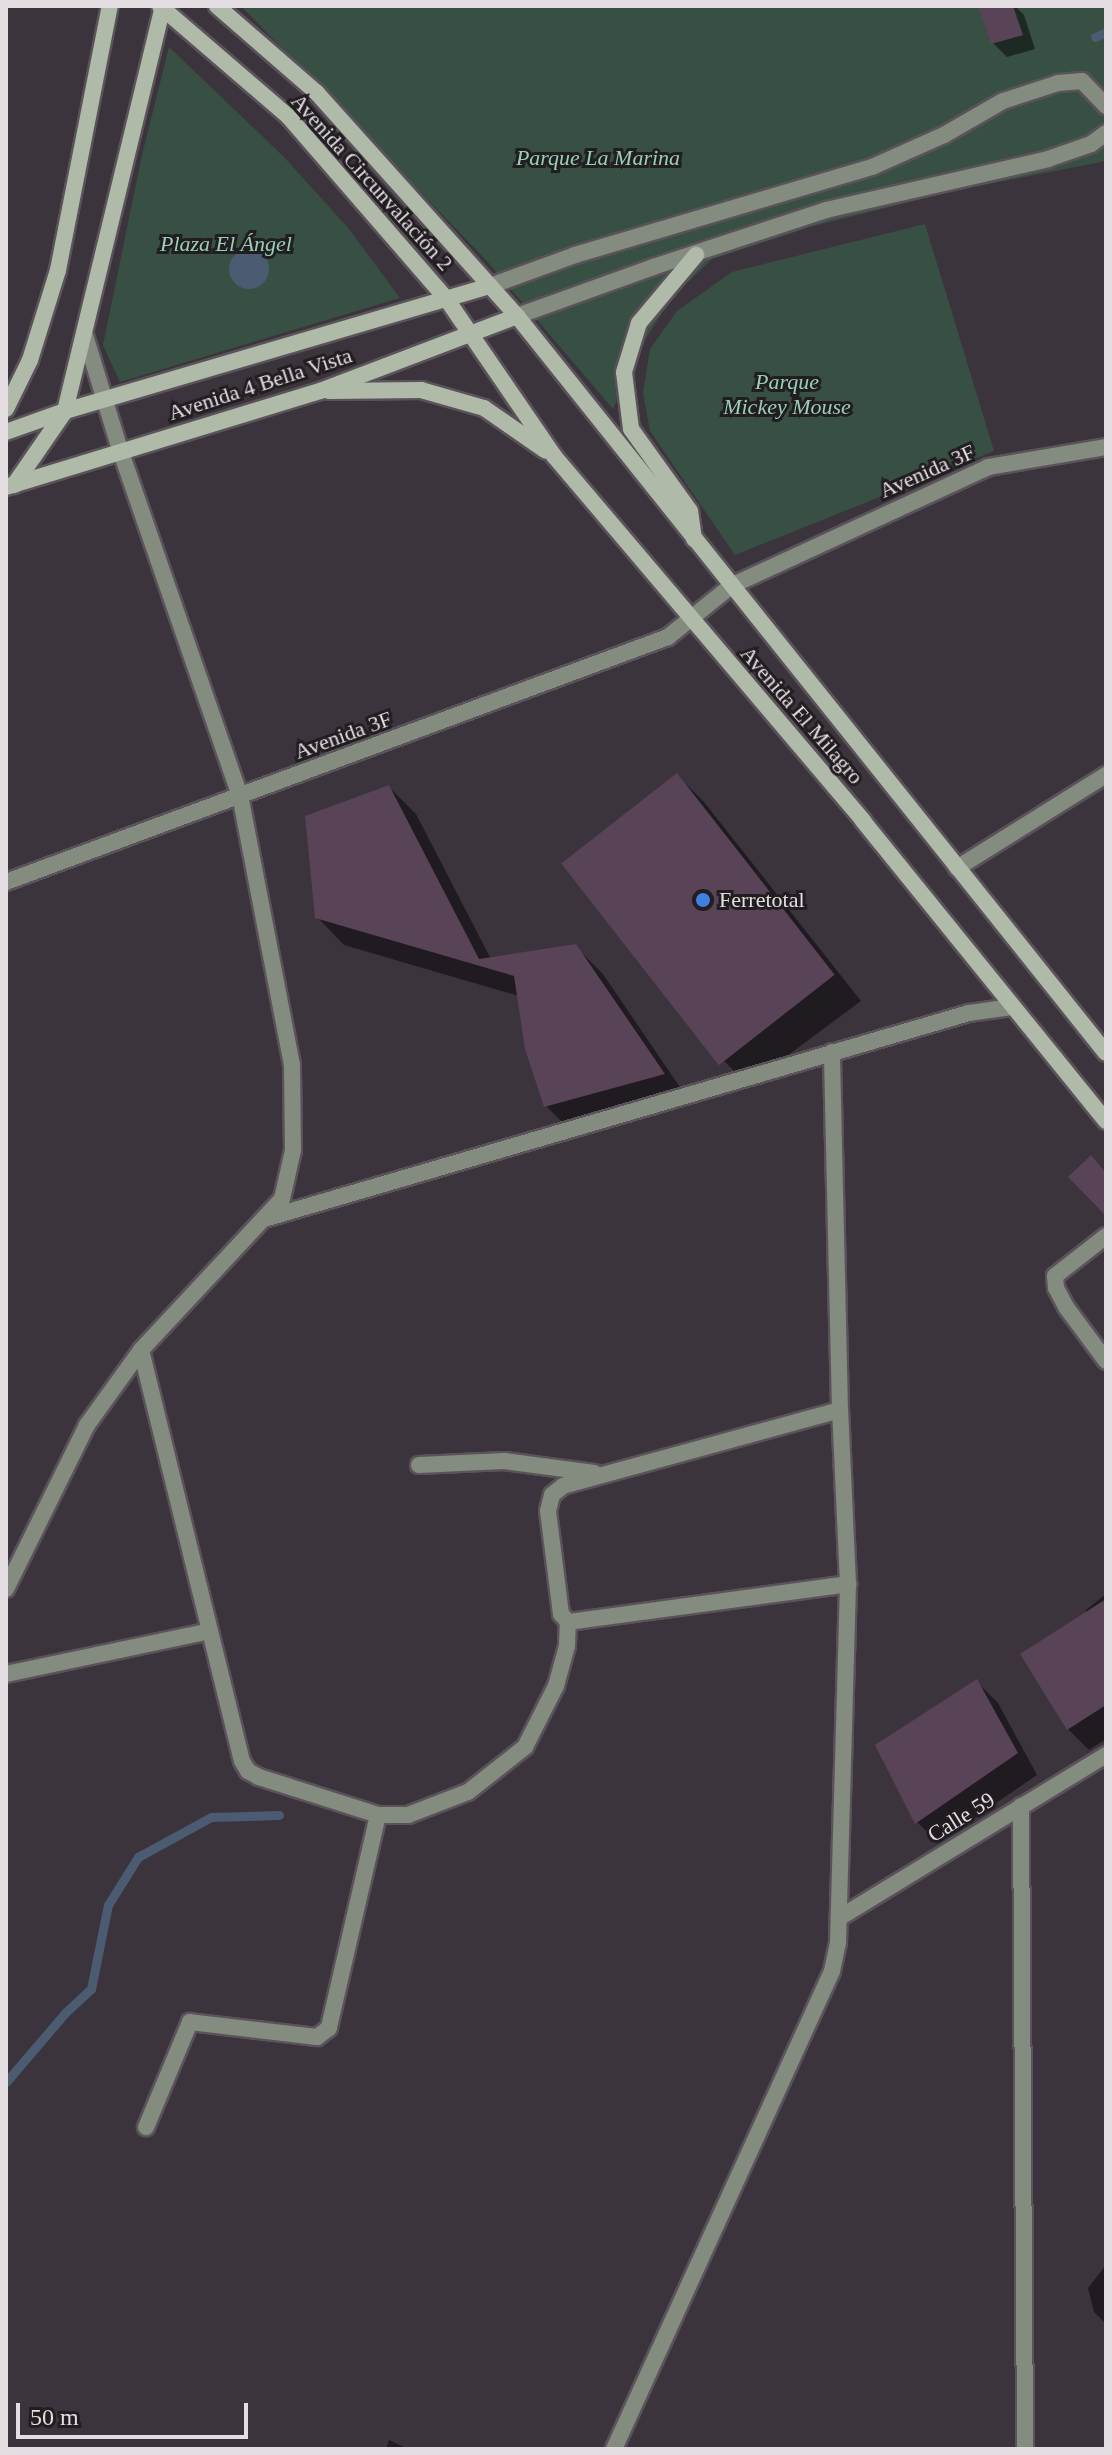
<!DOCTYPE html>
<meta charset="utf-8">
<style>
body{margin:0}
#map{position:relative;width:1112px;height:2455px;overflow:hidden;background:#3c343c;font-family:"Times New Roman",serif}
div>[style]{position:absolute}
.green>*{inset:0;background:#384f43}
.water>*{inset:0;background:#4b5b72}
.round{border-radius:50%}
.shadow>*{inset:0;background:#0007}
.stream>*{height:9px;margin:-4.5px;padding:0 4.5px;transform-origin:4.5px;border-radius:4.5px;background:#4b5b72}
.building>*{inset:0;background:#584357;transform-origin:0 0}
.roads{filter:drop-shadow(2px 0 #5a535a) drop-shadow(-2px 0 #5a535a) drop-shadow(0 2px #5a535a) drop-shadow(0 -2px #5a535a)}
.street>*{height:16px;margin:-8px;padding:0 8px;transform-origin:8px;border-radius:8px;background:#848b7f}
.secondary>*{height:16px;margin:-8px;padding:0 8px;transform-origin:8px;border-radius:8px;background:#afbaa8}
.dots>*{width:22px;height:22px;translate:-50% -50%;box-sizing:border-box;border:4px solid #211d21;border-radius:50%}
span{translate:-50% -50%;white-space:nowrap;text-align:center;line-height:1.15;-webkit-text-stroke:6px #211d21;paint-order:stroke}
.park-label{font-size:22px;color:#97d0b3;font-style:italic}
.street-label{font-size:22px;color:#e4dee3}
.poi-label{font-size:22px;color:#e4dee3}
.left{translate:0 -50%;text-align:left}
.frame{position:absolute;inset:0;border:8px solid #e4dee3;pointer-events:none}
.scale{position:absolute;left:16px;top:2403px;width:232px;height:36px;box-sizing:border-box;border:4px solid #e4dee3;border-top:0;padding-left:10px;font-size:24px;line-height:28px;white-space:nowrap;color:#e4dee3;-webkit-text-stroke:6px #211d21;paint-order:stroke}
</style>
<div id="map">
<div class="green">
<i style="clip-path:polygon(241px 6px,1106px 6px,1106px 161px,953px 191px,810px 227px,712px 259px,673px 296px,637px 352px,613px 409px,486px 260px)"></i>
<i style="clip-path:polygon(169px 47px,285px 158px,349px 229px,400px 298px,120px 382px,103px 345px,142px 155px)"></i>
<i style="clip-path:polygon(925px 224px,994px 451px,735px 555px,650px 431px,643px 393px,650px 349px,677px 311px,732px 272px)"></i>
</div>
<div class="water">
<i class="round" style="left:229px;top:249px;width:40px;height:40px"></i>
</div>
<div class="shadow">
<i style="clip-path:polygon(992px 6px,1015px 6px,1024px 15px,1035px 49px,1007px 57px,993px 43px)"></i>
<i style="clip-path:polygon(677px 775px,704px 802px,861px 1001px,748px 1085px,721px 1058px)"></i>
<i style="clip-path:polygon(389px 787px,416px 814px,491px 959px,575px 946px,603px 974px,690px 1102px,573px 1133px,546px 1106px,519px 996px,344px 945px,317px 917px)"></i>
<i style="clip-path:polygon(1106px 1594px,1106px 1739px,1089px 1750px,1068px 1729px,1086px 1610px)"></i>
<i style="clip-path:polygon(977px 1682px,998px 1703px,1037px 1775px,938px 1843px,917px 1822px)"></i>
<i style="clip-path:polygon(1106px 2265px,1106px 2324px,1094px 2312px,1088px 2288px)"></i>
<i style="clip-path:polygon(389px 2440px,408px 2449px,386px 2449px)"></i>
</div>
<div class="stream">
<i style="left:1095px;top:37px;width:12px;rotate:-24deg"></i>
<i style="left:6px;top:2082px;width:91px;rotate:-49.5deg"></i>
<i style="left:65px;top:2013px;width:35px;rotate:-43deg"></i>
<i style="left:91px;top:1989px;width:86px;rotate:-78.6deg"></i>
<i style="left:108px;top:1905px;width:57px;rotate:-58deg"></i>
<i style="left:138px;top:1857px;width:83px;rotate:-28.7deg"></i>
<i style="left:211px;top:1817px;width:68px;rotate:-1.7deg"></i>
</div>
<div class="building">
<i style="clip-path:polygon(978px 6px,1013px 6px,1023px 35px,991px 44px)"></i>
<i style="left:677px;top:773px;width:256px;height:147px;rotate:52deg"></i>
<i style="clip-path:polygon(389px 785px,479px 959px,576px 944px,665px 1074px,544px 1107px,525px 1049px,514px 976px,315px 918px,305px 816px)"></i>
<i style="clip-path:polygon(1091px 1155px,1106px 1173px,1106px 1216px,1068px 1177px)"></i>
<i style="clip-path:polygon(1106px 1599px,1106px 1705px,1067px 1730px,1020px 1654px)"></i>
<i style="clip-path:polygon(977px 1679px,1018px 1753px,915px 1824px,875px 1745px)"></i>
</div>
<div class="roads">
<div class="street">
<i style="left:490px;top:286px;width:90px;rotate:-20deg"></i>
<i style="left:575px;top:255px;width:310px;rotate:-16.5deg"></i>
<i style="left:872px;top:167px;width:79px;rotate:-24deg"></i>
<i style="left:944px;top:135px;width:68px;rotate:-30deg"></i>
<i style="left:1003px;top:101px;width:58px;rotate:-18.1deg"></i>
<i style="left:1058px;top:83px;width:24px;rotate:-5deg"></i>
<i style="left:1082px;top:81px;width:35px;rotate:46deg"></i>
<i style="left:517px;top:316px;width:145px;rotate:-19.8deg"></i>
<i style="left:653px;top:267px;width:182px;rotate:-18.2deg"></i>
<i style="left:826px;top:210px;width:228px;rotate:-12.9deg"></i>
<i style="left:1048px;top:159px;width:46px;rotate:-19.2deg"></i>
<i style="left:1091px;top:144px;width:19px;rotate:-36deg"></i>
<i style="left:957px;top:868px;width:176px;rotate:-32deg"></i>
<i style="left:6px;top:882px;width:706px;rotate:-20.31deg"></i>
<i style="left:668px;top:637px;width:81px;rotate:-39deg"></i>
<i style="left:731px;top:586px;width:283px;rotate:-24.8deg"></i>
<i style="left:988px;top:467px;width:120px;rotate:-9.6deg"></i>
<i style="left:264px;top:1219px;width:734px;rotate:-16.29deg"></i>
<i style="left:969px;top:1013px;width:42px;rotate:-8.1deg"></i>
<i style="left:1106px;top:1236px;width:65px;rotate:141.9deg"></i>
<i style="left:1055px;top:1276px;width:12px;rotate:85deg"></i>
<i style="left:1056px;top:1288px;width:21px;rotate:62deg"></i>
<i style="left:1066px;top:1307px;width:67px;rotate:53.5deg"></i>
<i style="left:141px;top:1350px;width:423px;rotate:76.2deg"></i>
<i style="left:242px;top:1761px;width:12px;rotate:59deg"></i>
<i style="left:248px;top:1771px;width:13px;rotate:29deg"></i>
<i style="left:259px;top:1777px;width:125px;rotate:17.7deg"></i>
<i style="left:378px;top:1815px;width:219px;rotate:103deg"></i>
<i style="left:329px;top:2028px;width:15px;rotate:143deg"></i>
<i style="left:317px;top:2037px;width:128px;rotate:-173.3deg"></i>
<i style="left:190px;top:2022px;width:114px;rotate:112.7deg"></i>
<i style="left:840px;top:1410px;width:287px;rotate:164.7deg"></i>
<i style="left:563px;top:1486px;width:14px;rotate:141deg"></i>
<i style="left:552px;top:1495px;width:16px;rotate:104deg"></i>
<i style="left:548px;top:1511px;width:104px;rotate:82.8deg"></i>
<i style="left:561px;top:1614px;width:11px;rotate:49deg"></i>
<i style="left:568px;top:1622px;width:283px;rotate:-7.7deg"></i>
<i style="left:419px;top:1465px;width:85px;rotate:-2.7deg"></i>
<i style="left:504px;top:1461px;width:91px;rotate:7.6deg"></i>
<i style="left:6px;top:1589px;width:183px;rotate:-63.7deg"></i>
<i style="left:87px;top:1425px;width:92px;rotate:-54.2deg"></i>
<i style="left:141px;top:1350px;width:207px;rotate:-47deg"></i>
<i style="left:282px;top:1199px;width:50px;rotate:-77.3deg"></i>
<i style="left:293px;top:1150px;width:85px;rotate:-90.7deg"></i>
<i style="left:292px;top:1065px;width:274px;rotate:-100.9deg"></i>
<i style="left:240px;top:796px;width:363px;rotate:-109.1deg"></i>
<i style="left:121px;top:453px;width:123px;rotate:-107deg"></i>
<i style="left:6px;top:1674px;width:208px;rotate:-11.9deg"></i>
<i style="left:1021px;top:1806px;width:643px;rotate:89.64deg"></i>
<i style="left:378px;top:1815px;width:30px"></i>
<i style="left:408px;top:1815px;width:64px;rotate:-21deg"></i>
<i style="left:468px;top:1792px;width:73px;rotate:-38.3deg"></i>
<i style="left:525px;top:1747px;width:68px;rotate:-63.1deg"></i>
<i style="left:556px;top:1686px;width:41px;rotate:-74.6deg"></i>
<i style="left:567px;top:1646px;width:24px;rotate:-88deg"></i>
<i style="left:839px;top:1918px;width:313px;rotate:-31.4deg"></i>
<i style="left:614px;top:2449px;width:525px;rotate:-65.48deg"></i>
<i style="left:832px;top:1971px;width:30px;rotate:-78deg"></i>
<i style="left:838px;top:1942px;width:358px;rotate:-88.4deg"></i>
<i style="left:848px;top:1584px;width:174px;rotate:-92.6deg"></i>
<i style="left:840px;top:1410px;width:358px;rotate:-91.3deg"></i>
</div>
<div class="secondary">
<i style="left:160px;top:6px;width:169px;rotate:40.7deg"></i>
<i style="left:288px;top:116px;width:245px;rotate:49.1deg"></i>
<i style="left:448px;top:301px;width:188px;rotate:55.6deg"></i>
<i style="left:554px;top:456px;width:478px;rotate:49.7deg"></i>
<i style="left:863px;top:821px;width:386px;rotate:51deg"></i>
<i style="left:217px;top:6px;width:133px;rotate:41deg"></i>
<i style="left:317px;top:93px;width:300px;rotate:48.1deg"></i>
<i style="left:517px;top:316px;width:943px;rotate:51.37deg"></i>
<i style="left:329px;top:391px;width:92px;rotate:-0.6deg"></i>
<i style="left:421px;top:390px;width:66px;rotate:15.9deg"></i>
<i style="left:484px;top:408px;width:75px;rotate:34.7deg"></i>
<i style="left:6px;top:409px;width:55px;rotate:-63.9deg"></i>
<i style="left:30px;top:360px;width:94px;rotate:-72.7deg"></i>
<i style="left:58px;top:270px;width:269px;rotate:-78.9deg"></i>
<i style="left:6px;top:432px;width:63px;rotate:-19.6deg"></i>
<i style="left:65px;top:411px;width:443px;rotate:-16.4deg"></i>
<i style="left:14px;top:485px;width:90px;rotate:-55.4deg"></i>
<i style="left:65px;top:411px;width:417px;rotate:-76.4deg"></i>
<i style="left:6px;top:487px;width:328px;rotate:-17deg"></i>
<i style="left:320px;top:391px;width:211px;rotate:-20.8deg"></i>
<i style="left:694px;top:539px;width:28px;rotate:-98deg"></i>
<i style="left:690px;top:511px;width:101px;rotate:-125.7deg"></i>
<i style="left:631px;top:429px;width:57px;rotate:-97deg"></i>
<i style="left:624px;top:372px;width:51px;rotate:-73deg"></i>
<i style="left:639px;top:323px;width:89px;rotate:-50deg"></i>
</div>
</div>
<div class="dots">
<i style="left:703px;top:900px;background:#3f7fe0"></i>
</div>
<div class="park-label">
<span style="left:598px;top:158px">Parque La Marina</span>
<span style="left:226px;top:244px">Plaza El Ángel</span>
<span style="left:787px;top:394px">Parque<br>Mickey Mouse</span>
</div>
<div class="street-label">
<span style="left:372px;top:182px;rotate:48deg">Avenida Circunvalación 2</span>
<span style="left:260px;top:384px;rotate:-18deg">Avenida 4 Bella Vista</span>
<span style="left:927px;top:471px;rotate:-24deg">Avenida 3F</span>
<span style="left:802px;top:715px;rotate:49deg">Avenida El Milagro</span>
<span style="left:343px;top:735px;rotate:-20deg">Avenida 3F</span>
<span style="left:961px;top:1817px;rotate:-32deg">Calle 59</span>
</div>
<div class="poi-label">
<span class="left" style="left:719px;top:900px">Ferretotal</span>
</div>
<div class="frame"></div>
<div class="scale">50 m</div>
</div>
